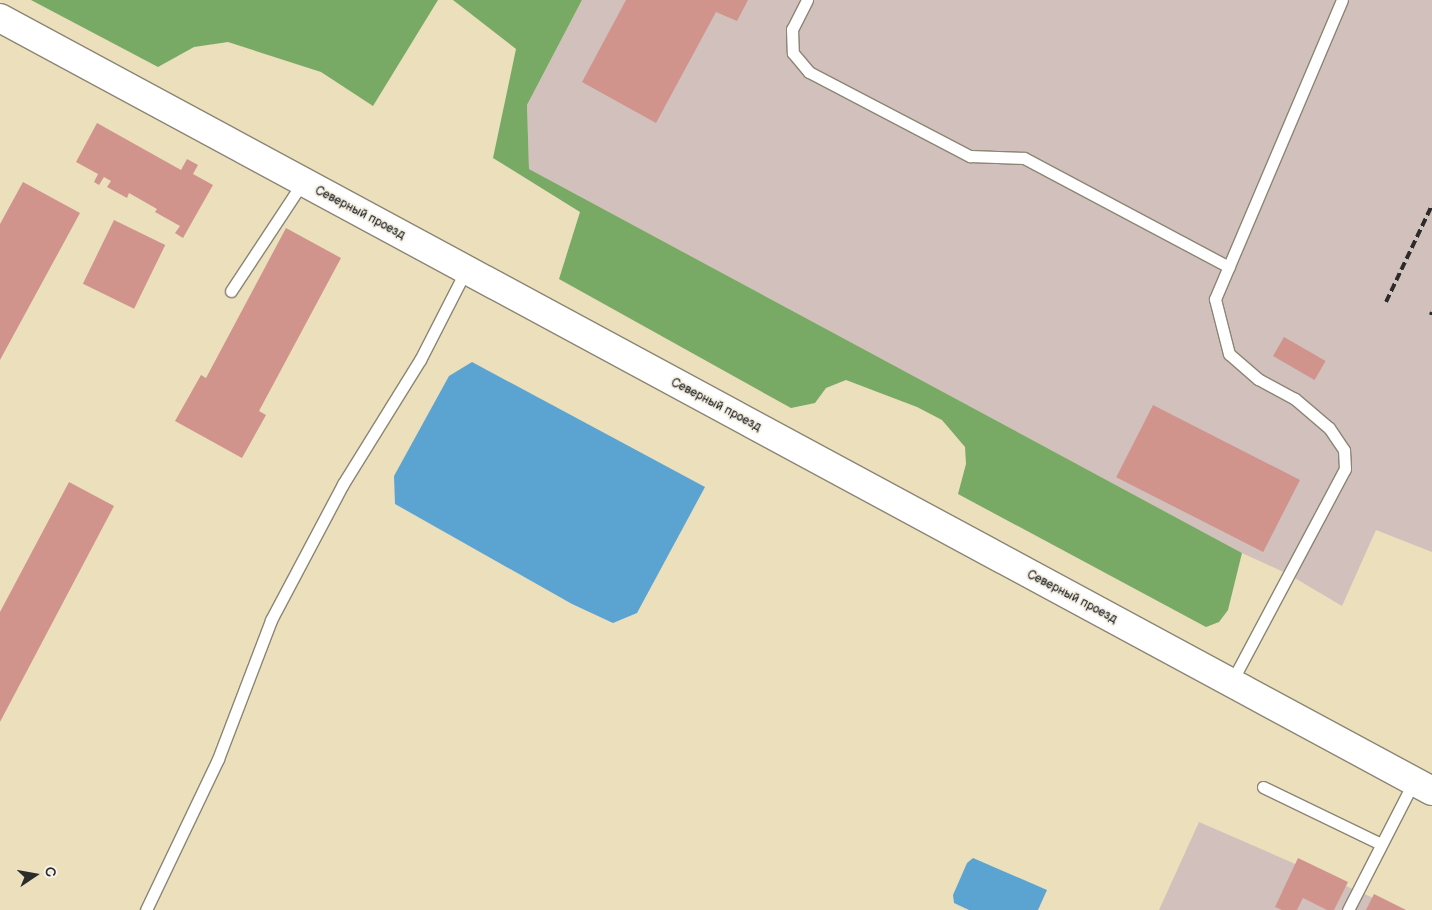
<!DOCTYPE html>
<meta charset="utf-8">
<style>
body{margin:0}
#map{position:relative;width:1432px;height:910px;overflow:hidden;background:#ebdfbc;font-family:"Balsamiq Sans",sans-serif}
div>[style]{position:absolute}
.industrial>*{inset:0;background:#d1c0bc}
.forest>*{inset:0;background:#78aa66}
.water>*{inset:0;background:#5ba4d2}
.building>*{inset:0;background:#d0948d;transform-origin:0 0}
.roads{filter:drop-shadow(1px 0 #8b8574) drop-shadow(-1px 0 #8b8574) drop-shadow(0 1px #8b8574) drop-shadow(0 -1px #8b8574)}
.lane>*{height:11px;margin:-5.5px;padding:0 5.5px;transform-origin:5.5px;border-radius:5.5px;background:#fff}
.secondary>*{height:28px;margin:-14px;padding:0 14px;transform-origin:14px;border-radius:14px;background:#fff}
.rail>*{height:4px;margin-top:-2px;transform-origin:0;background:repeating-linear-gradient(90deg,#2b2b2b 0 8px,transparent 0 12px)}
span{translate:-50% -50%;white-space:nowrap;text-align:center;line-height:1.15;-webkit-text-stroke:4px #f7f3e8;paint-order:stroke}
.street-label{font-size:12px;color:#2b2b2b}
.north{position:absolute;left:10px;top:850px;width:50px;height:50px;-webkit-text-stroke:4px #f7f3e8;paint-order:stroke;rotate:78deg;font-size:14px;font-weight:700;line-height:20px;text-align:center;color:#2b2b2b}
.north::after{content:'';display:block;margin:auto;width:18px;height:22px;background:#2b2b2b;clip-path:polygon(50% 0,100% 100%,50% 72%,0 100%)}
</style>
<div id="map">
<div class="industrial">
<i style="clip-path:polygon(582px 0,1432px 0,1432px 552px,1376px 530px,1342px 606px,1288px 574px,1242px 553px,529px 169px,527px 105px)"></i>
<i style="clip-path:polygon(1199px 822px,1401px 910px,1159px 910px)"></i>
</div>
<div class="forest">
<i style="clip-path:polygon(31px 0,438px 0,373px 106px,321px 72px,228px 42px,194px 47px,158px 67px)"></i>
<i style="clip-path:polygon(453px 0,582px 0,527px 105px,529px 169px,1242px 553px,1228px 610px,1219px 622px,1206px 627px,958px 494px,966px 464px,965px 447px,942px 420px,917px 407px,846px 380px,826px 388px,815px 403px,791px 408px,559px 279px,580px 212px,493px 158px,516px 49px)"></i>
</div>
<div class="water">
<i style="clip-path:polygon(472px 362px,705px 487px,637px 613px,613px 623px,572px 604px,395px 504px,394px 476px,449px 376px)"></i>
<i style="clip-path:polygon(973px 858px,1047px 890px,1038px 910px,969px 910px,954px 903px,953px 895px,967px 863px)"></i>
</div>
<div class="building">
<i style="clip-path:polygon(626px 0,748px 0,737px 21px,716px 12px,656px 123px,582px 82px)"></i>
<i style="clip-path:polygon(97px 123px,181px 170px,187px 159px,198px 165px,193px 174px,213px 185px,183px 238px,175px 233px,180px 226px,155px 212px,157px 209px,129px 193px,127px 198px,107px 187px,111px 181px,104px 177px,99px 185px,94px 182px,98px 174px,76px 162px)"></i>
<i style="clip-path:polygon(23px 182px,80px 213px,0 360px,0 224px)"></i>
<i style="left:114px;top:220px;width:57px;height:71px;rotate:26deg"></i>
<i style="clip-path:polygon(286px 228px,341px 258px,259px 411px,266px 415px,242px 458px,175px 421px,201px 375px,206px 378px)"></i>
<i style="left:1284px;top:337px;width:48px;height:22px;rotate:30deg"></i>
<i style="left:1153px;top:405px;width:165px;height:81px;rotate:27deg"></i>
<i style="clip-path:polygon(69px 482px,114px 506px,0 722px,0 612px)"></i>
<i style="clip-path:polygon(1298px 858px,1348px 882px,1334px 910px,1327px 910px,1303px 898px,1297px 910px,1282px 910px,1275px 907px)"></i>
<i style="clip-path:polygon(1374px 894px,1406px 910px,1366px 910px)"></i>
</div>
<div class="roads">
<div class="lane">
<i style="left:807px;top:0;width:33px;rotate:117deg"></i>
<i style="left:792px;top:29px;width:24px;rotate:88deg"></i>
<i style="left:793px;top:53px;width:25px;rotate:50deg"></i>
<i style="left:809px;top:72px;width:182px;rotate:27.6deg"></i>
<i style="left:970px;top:156px;width:54px;rotate:2.1deg"></i>
<i style="left:1024px;top:158px;width:232px;rotate:28deg"></i>
<i style="left:231px;top:291px;width:131px;rotate:-56.6deg"></i>
<i style="left:1231px;top:683px;width:242px;rotate:-62deg"></i>
<i style="left:1345px;top:469px;width:19px;rotate:-93deg"></i>
<i style="left:1344px;top:450px;width:27px;rotate:-124deg"></i>
<i style="left:1329px;top:428px;width:45px;rotate:-139.5deg"></i>
<i style="left:1295px;top:399px;width:42px;rotate:-151.6deg"></i>
<i style="left:1258px;top:379px;width:38px;rotate:-139deg"></i>
<i style="left:1229px;top:354px;width:57px;rotate:-104.3deg"></i>
<i style="left:1215px;top:299px;width:325px;rotate:-67deg"></i>
<i style="left:1263px;top:787px;width:131px;rotate:25.8deg"></i>
<i style="left:146px;top:910px;width:167px;rotate:-64.5deg"></i>
<i style="left:218px;top:759px;width:149px;rotate:-69.1deg"></i>
<i style="left:271px;top:620px;width:154px;rotate:-62.1deg"></i>
<i style="left:343px;top:484px;width:146px;rotate:-58.2deg"></i>
<i style="left:420px;top:360px;width:101px;rotate:-62.9deg"></i>
<i style="left:1348px;top:910px;width:145px;rotate:-62.9deg"></i>
</div>
<div class="secondary">
<i style="left:0;top:18px;width:1627px;rotate:28.36deg"></i>
</div>
</div>
<div class="rail">
<i style="left:1386px;top:302px;width:107px;rotate:-64.6deg"></i>
<i style="left:1431px;top:315px;width:3px;rotate:-72deg"></i>
</div>
<div class="street-label">
<span style="left:360px;top:213px;rotate:28deg">Северный проезд</span>
<span style="left:716px;top:405px;rotate:28deg">Северный проезд</span>
<span style="left:1072px;top:597px;rotate:28deg">Северный проезд</span>
</div>
<div class="north">С</div>
</div>
